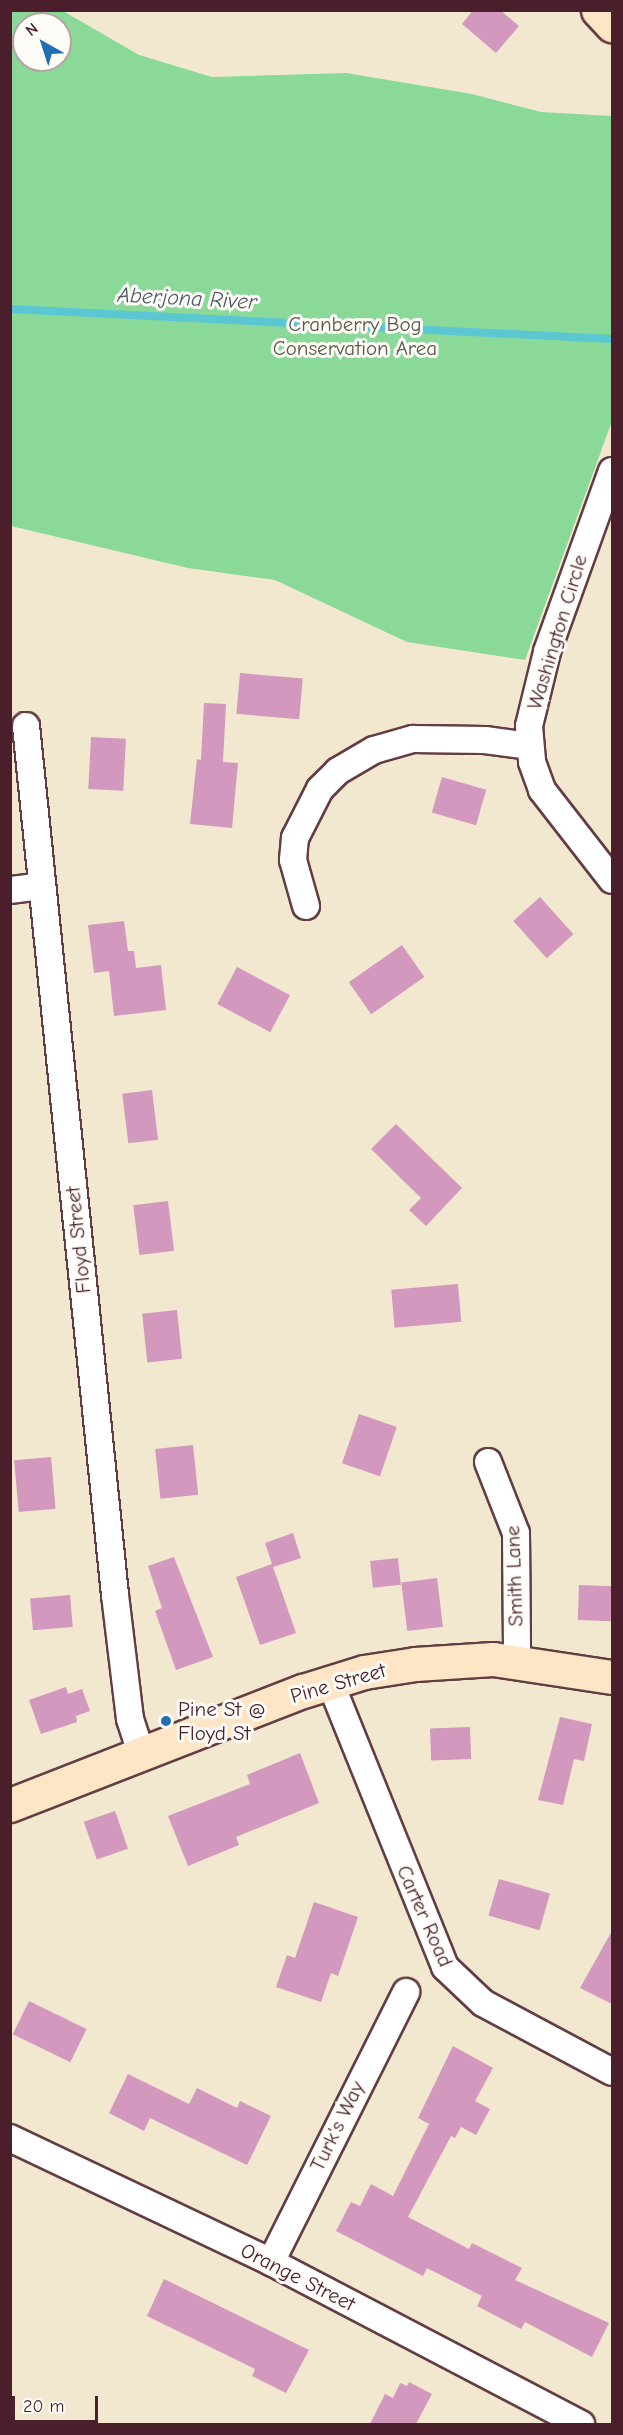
<!DOCTYPE html>
<style>
body{margin:0}
#map{position:relative;width:623px;height:2435px;overflow:hidden;background:#f1e8cf;font-family:"Comic Neue",sans-serif}
div>[style]{position:absolute}
.green>*{inset:0;background:#8ad998}
.stream>*{height:8px;margin:-4px;padding:0 4px;transform-origin:4px;border-radius:4px;background:#5bc7d3}
.building>*{inset:0;background:#d398be;transform-origin:0 0}
.roads{filter:drop-shadow(2px 0 #633d44) drop-shadow(-2px 0 #633d44) drop-shadow(0 2px #633d44) drop-shadow(0 -2px #633d44)}
.street>*{height:26px;margin:-13px;padding:0 13px;transform-origin:13px;border-radius:13px;background:#fff}
.secondary>*{height:33px;margin:-16.5px;padding:0 16.5px;transform-origin:16.5px;border-radius:16.5px;background:#fde5c5}
.dots>*{width:16px;height:16px;translate:-50% -50%;box-sizing:border-box;border:3px solid #fdfcf7;border-radius:50%}
span{translate:-50% -50%;white-space:nowrap;text-align:center;line-height:1.15;-webkit-text-stroke:6px #fdfcf7;paint-order:stroke}
.park-label{font-size:21px;color:#5d574c}
.street-label{font-size:21px;color:#4a1f2b}
.poi-label{font-size:21px;color:#4a1f2b}
.left{translate:0 -50%;text-align:left}
.water-label{font-size:22px;color:#505a66;font-style:italic}
.frame{position:absolute;inset:0;border:12px solid #4a1f2b;pointer-events:none}
.north{position:absolute;left:12px;top:12px;width:60px;height:60px;box-sizing:border-box;background:#fdfcf7;border:2px solid #b5a4a5;border-radius:50%;rotate:321deg;font-size:16px;font-weight:700;line-height:24px;text-align:center;color:#4a1f2b}
.north::after{content:'';display:block;margin:auto;width:21px;height:27px;background:#1f6fb2;clip-path:polygon(50% 0,100% 100%,50% 72%,0 100%)}
.scale{position:absolute;left:12px;top:2396px;width:86px;height:27px;box-sizing:border-box;border:3px solid #4a1f2b;border-top:0;padding-left:8px;font-size:18px;line-height:21px;white-space:nowrap;color:#4a1f2b;-webkit-text-stroke:4px #fdfcf7;paint-order:stroke}
</style>
<div id="map">
<div class="green">
<i style="clip-path:polygon(evenodd,11px 10px,63px 11px,139px 55px,212px 77px,346px 73px,472px 94px,541px 112px,612px 116px,612px 421px,525px 660px,407px 642px,275px 580px,188px 568px,11px 526px,11px 10px,24px 24px,60px 24px,60px 60px,24px 60px,24px 24px)"></i>
</div>
<div class="stream">
<i style="left:10px;top:309px;width:603px;rotate:2.85deg"></i>
</div>
<div class="building">
<i style="clip-path:polygon(473px 10px,500px 10px,519px 26px,496px 53px,462px 24px)"></i>
<i style="left:240px;top:673px;width:63px;height:41px;rotate:5deg"></i>
<i style="clip-path:polygon(204px 703px,226px 704px,223px 762px,238px 763px,232px 828px,190px 824px,197px 759px,201px 760px)"></i>
<i style="left:91px;top:737px;width:35px;height:52px;rotate:3deg"></i>
<i style="left:442px;top:777px;width:46px;height:37px;rotate:16deg"></i>
<i style="left:540px;top:897px;width:50px;height:36px;rotate:48deg"></i>
<i style="clip-path:polygon(124px 921px,128px 951px,134px 951px,136px 968px,161px 965px,166px 1010px,114px 1016px,109px 971px,94px 973px,88px 925px)"></i>
<i style="left:402px;top:945px;width:39px;height:65px;rotate:55deg"></i>
<i style="left:237px;top:967px;width:60px;height:42px;rotate:28deg"></i>
<i style="left:152px;top:1090px;width:50px;height:30px;rotate:83deg"></i>
<i style="clip-path:polygon(396px 1124px,462px 1188px,426px 1226px,409px 1210px,421px 1198px,371px 1149px)"></i>
<i style="left:168px;top:1201px;width:50px;height:35px;rotate:83deg"></i>
<i style="left:458px;top:1284px;width:38px;height:67px;rotate:85deg"></i>
<i style="left:177px;top:1310px;width:49px;height:35px;rotate:84deg"></i>
<i style="left:359px;top:1414px;width:40px;height:52px;rotate:19deg"></i>
<i style="left:193px;top:1445px;width:50px;height:38px;rotate:84deg"></i>
<i style="left:51px;top:1457px;width:52px;height:37px;rotate:85deg"></i>
<i style="clip-path:polygon(293px 1533px,301px 1558px,273px 1567px,296px 1633px,260px 1645px,236px 1577px,272px 1564px,265px 1543px)"></i>
<i style="clip-path:polygon(174px 1557px,213px 1657px,176px 1670px,155px 1611px,162px 1608px,148px 1566px)"></i>
<i style="left:398px;top:1558px;width:27px;height:28px;rotate:84deg"></i>
<i style="left:437px;top:1578px;width:49px;height:36px;rotate:83deg"></i>
<i style="left:579px;top:1585px;width:33px;height:35px;rotate:2deg"></i>
<i style="left:70px;top:1595px;width:32px;height:40px;rotate:85deg"></i>
<i style="clip-path:polygon(66px 1687px,68px 1694px,82px 1689px,90px 1711px,76px 1716px,77px 1722px,41px 1734px,29px 1700px)"></i>
<i style="clip-path:polygon(560px 1717px,592px 1724px,584px 1761px,574px 1759px,563px 1805px,538px 1800px)"></i>
<i style="left:470px;top:1727px;width:32px;height:40px;rotate:88deg"></i>
<i style="clip-path:polygon(300px 1753px,319px 1803px,236px 1837px,239px 1845px,188px 1866px,168px 1816px,250px 1784px,247px 1775px)"></i>
<i style="left:115px;top:1811px;width:40px;height:33px;rotate:71deg"></i>
<i style="left:499px;top:1879px;width:53px;height:38px;rotate:16deg"></i>
<i style="clip-path:polygon(314px 1902px,358px 1917px,338px 1976px,331px 1973px,321px 2002px,276px 1987px,287px 1955px,295px 1958px)"></i>
<i style="clip-path:polygon(612px 1931px,612px 2004px,580px 1988px)"></i>
<i style="left:29px;top:2001px;width:64px;height:37px;rotate:26deg"></i>
<i style="clip-path:polygon(453px 2046px,493px 2068px,475px 2101px,490px 2109px,476px 2135px,461px 2127px,455px 2138px,451px 2136px,408px 2217px,469px 2249px,472px 2243px,522px 2268px,515px 2280px,609px 2323px,592px 2357px,525px 2322px,521px 2329px,477px 2306px,482px 2296px,427px 2268px,423px 2276px,336px 2231px,351px 2202px,360px 2206px,371px 2184px,393px 2196px,429px 2124px,418px 2118px)"></i>
<i style="clip-path:polygon(128px 2074px,189px 2104px,197px 2088px,237px 2108px,240px 2101px,271px 2116px,247px 2165px,150px 2118px,144px 2131px,109px 2113px)"></i>
<i style="clip-path:polygon(164px 2279px,309px 2350px,286px 2393px,252px 2376px,255px 2369px,147px 2316px)"></i>
<i style="clip-path:polygon(409px 2382px,432px 2394px,416px 2424px,370px 2424px,385px 2394px,393px 2398px,400px 2383px,407px 2386px)"></i>
</div>
<div class="roads">
<div class="street">
<i style="left:612px;top:471px;width:192px;rotate:109.8deg"></i>
<i style="left:547px;top:652px;width:76px;rotate:103.7deg"></i>
<i style="left:529px;top:726px;width:36px;rotate:85deg"></i>
<i style="left:532px;top:762px;width:30px;rotate:70deg"></i>
<i style="left:542px;top:790px;width:114px;rotate:52.1deg"></i>
<i style="left:26px;top:726px;width:874px;rotate:84.15deg"></i>
<i style="left:115px;top:1595px;width:125px;rotate:83.1deg"></i>
<i style="left:130px;top:1719px;width:36px;rotate:72deg"></i>
<i style="left:10px;top:890px;width:31px;rotate:-7deg"></i>
<i style="left:306px;top:906px;width:48px;rotate:-105.8deg"></i>
<i style="left:293px;top:860px;width:22px;rotate:-85deg"></i>
<i style="left:295px;top:838px;width:55px;rotate:-63deg"></i>
<i style="left:320px;top:789px;width:25px;rotate:-45deg"></i>
<i style="left:338px;top:771px;width:42px;rotate:-30.3deg"></i>
<i style="left:374px;top:750px;width:41px;rotate:-15.8deg"></i>
<i style="left:413px;top:739px;width:72px;rotate:0.8deg"></i>
<i style="left:485px;top:740px;width:44px;rotate:7.8deg"></i>
<i style="left:488px;top:1462px;width:76px;rotate:68.5deg"></i>
<i style="left:516px;top:1533px;width:127px;rotate:89.5deg"></i>
<i style="left:330px;top:1682px;width:307px;rotate:68deg"></i>
<i style="left:445px;top:1967px;width:52px;rotate:43.5deg"></i>
<i style="left:483px;top:2003px;width:146px;rotate:28.1deg"></i>
<i style="left:10px;top:2138px;width:289px;rotate:25.4deg"></i>
<i style="left:271px;top:2262px;width:350px;rotate:27.6deg"></i>
<i style="left:271px;top:2262px;width:302px;rotate:-63.4deg"></i>
</div>
<div class="secondary">
<i style="left:598px;top:10px;width:21px;rotate:47deg"></i>
<i style="left:10px;top:1805px;width:314px;rotate:-21.3deg"></i>
<i style="left:303px;top:1691px;width:64px;rotate:-17.3deg"></i>
<i style="left:364px;top:1672px;width:52px;rotate:-8.9deg"></i>
<i style="left:415px;top:1664px;width:78px;rotate:-3.7deg"></i>
<i style="left:493px;top:1659px;width:120px;rotate:8.6deg"></i>
</div>
</div>
<div class="dots">
<i style="left:166px;top:1721px;background:#1f6fb2"></i>
</div>
<div class="park-label">
<span style="left:355px;top:336px">Cranberry Bog<br>Conservation Area</span>
</div>
<div class="street-label">
<span style="left:557px;top:632px;rotate:-73deg">Washington Circle</span>
<span style="left:78px;top:1240px;rotate:-96deg">Floyd Street</span>
<span style="left:514px;top:1576px;rotate:-92deg">Smith Lane</span>
<span style="left:338px;top:1683px;rotate:-16deg">Pine Street</span>
<span style="left:425px;top:1916px;rotate:66deg">Carter Road</span>
<span style="left:337px;top:2126px;rotate:-64deg">Turk's Way</span>
<span style="left:298px;top:2277px;rotate:27deg">Orange Street</span>
</div>
<div class="poi-label">
<span class="left" style="left:178px;top:1721px">Pine St @<br>Floyd St</span>
</div>
<div class="water-label">
<span style="left:187px;top:299px;rotate:3deg">Aberjona River</span>
</div>
<div class="frame"></div>
<div class="north">N</div>
<div class="scale">20 m</div>
</div>
